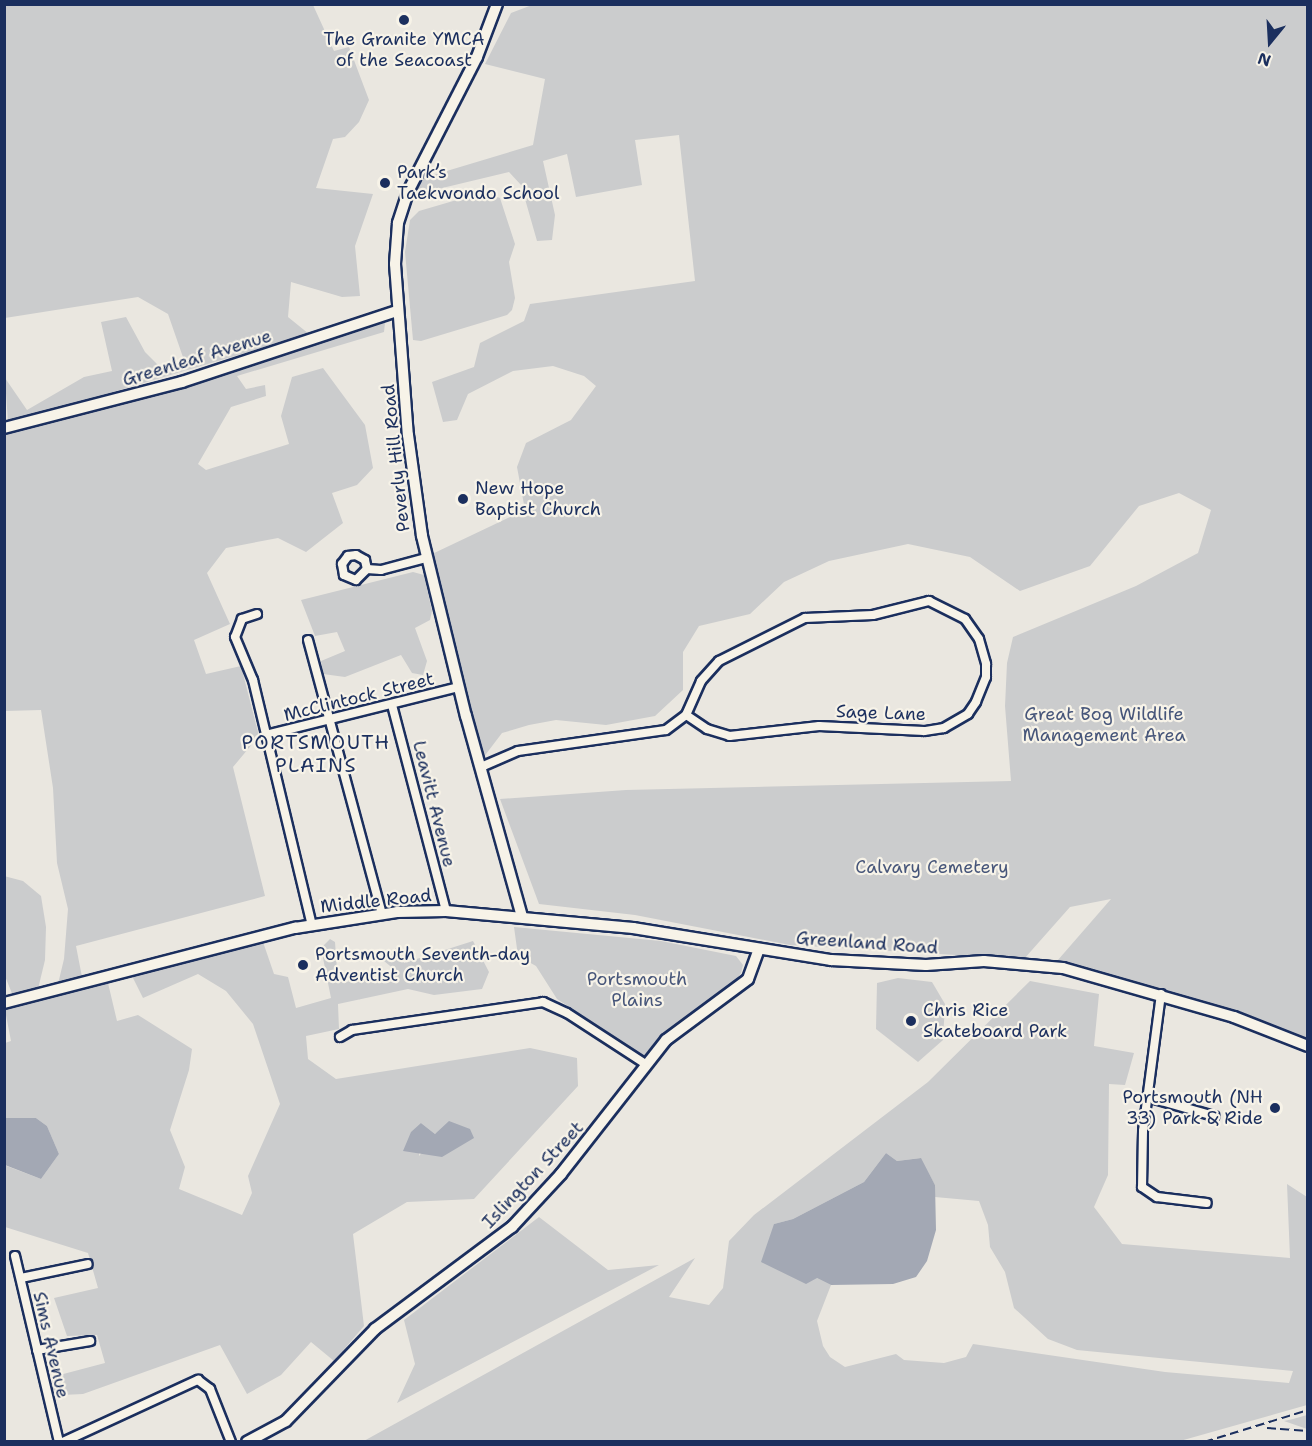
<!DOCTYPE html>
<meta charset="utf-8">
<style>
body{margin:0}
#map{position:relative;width:1312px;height:1446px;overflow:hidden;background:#eae7e0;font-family:"Shantell Sans",sans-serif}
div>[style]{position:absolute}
.green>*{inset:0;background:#cbcccd}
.water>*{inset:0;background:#a3a8b4}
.roads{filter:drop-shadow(2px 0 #1b2f5e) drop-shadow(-2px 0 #1b2f5e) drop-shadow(0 2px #1b2f5e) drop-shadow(0 -2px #1b2f5e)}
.street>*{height:8px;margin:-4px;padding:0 4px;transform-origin:4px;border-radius:4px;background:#f7f3e8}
.secondary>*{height:10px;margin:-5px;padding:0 5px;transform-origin:5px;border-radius:5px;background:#f7f3e8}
.rail>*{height:2px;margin-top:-1px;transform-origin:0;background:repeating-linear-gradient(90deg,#1b2f5e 0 9px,transparent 0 13.5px)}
.dots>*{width:16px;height:16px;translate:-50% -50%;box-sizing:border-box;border:3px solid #f7f3e8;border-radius:50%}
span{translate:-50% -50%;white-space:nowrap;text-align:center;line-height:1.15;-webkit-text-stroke:4.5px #f7f3e8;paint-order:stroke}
.poi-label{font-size:18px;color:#1b2f5e}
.left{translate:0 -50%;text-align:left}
.right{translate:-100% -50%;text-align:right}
.street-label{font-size:18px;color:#1b2f5e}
.park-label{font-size:18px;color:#47567a}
.neighbourhood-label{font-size:20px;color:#1b2f5e;letter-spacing:1.5px}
.frame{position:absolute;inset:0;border:6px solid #1b2f5e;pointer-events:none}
.north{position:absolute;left:1240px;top:12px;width:60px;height:60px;-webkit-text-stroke:4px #f7f3e8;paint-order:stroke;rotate:198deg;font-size:16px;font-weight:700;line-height:24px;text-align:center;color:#1b2f5e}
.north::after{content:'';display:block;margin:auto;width:21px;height:27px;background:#1b2f5e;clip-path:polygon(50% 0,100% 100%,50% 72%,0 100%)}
</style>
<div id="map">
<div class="green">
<i style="clip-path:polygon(4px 5px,313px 5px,334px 51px,349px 47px,369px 100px,359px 122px,345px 137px,333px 139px,316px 188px,373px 194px,355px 246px,360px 296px,342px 297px,291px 282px,288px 317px,309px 334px,8px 423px,5px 378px,27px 410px,84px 377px,112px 371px,101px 322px,126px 317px,145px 352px,162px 369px,185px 363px,168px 314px,138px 297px,5px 318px)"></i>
<i style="clip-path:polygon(532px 5px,1307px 5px,1307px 1048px,1120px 983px,1051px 968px,1111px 899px,1070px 907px,1024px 959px,790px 945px,635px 915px,539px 904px,500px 799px,626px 790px,1011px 781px,1005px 706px,1007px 663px,1013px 637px,1136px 586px,1198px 553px,1211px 510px,1179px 493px,1139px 506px,1090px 566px,1020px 591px,970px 557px,908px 544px,829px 561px,784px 582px,750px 614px,699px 626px,683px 652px,683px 690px,655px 716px,606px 725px,556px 720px,529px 725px,502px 733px,483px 758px,430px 555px,525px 510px,517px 467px,526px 443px,571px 420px,596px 386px,584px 376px,553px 366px,513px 371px,468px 394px,457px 420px,443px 422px,432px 382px,474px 367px,480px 343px,524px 321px,530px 304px,695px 281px,679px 135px,635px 140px,642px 185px,576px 197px,567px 154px,543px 161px,555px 215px,552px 240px,537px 241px,521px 185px,509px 172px,413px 195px,420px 179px,533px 145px,545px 79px,485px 64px,511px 13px)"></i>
<i style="clip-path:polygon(484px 192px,500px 198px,515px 244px,509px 262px,515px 298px,512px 310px,507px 315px,421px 341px,413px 340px,405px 252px,410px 220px,419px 211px)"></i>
<i style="clip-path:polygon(379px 320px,385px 323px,384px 332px,237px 376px,246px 389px,265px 385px,266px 396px,231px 407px,198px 464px,206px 470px,289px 444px,281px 416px,292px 377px,323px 368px,365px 425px,373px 468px,357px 485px,332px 493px,343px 523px,306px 552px,278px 538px,226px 548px,207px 573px,230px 624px,194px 640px,206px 674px,241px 666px,259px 736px,233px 767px,265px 896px,76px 946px,82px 977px,58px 984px,64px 959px,68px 909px,57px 863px,53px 788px,41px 710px,5px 711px,5px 433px,128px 400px)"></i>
<i style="clip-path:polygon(413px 572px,424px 575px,432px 611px,430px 620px,415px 628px,427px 661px,423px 675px,412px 673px,401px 655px,345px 677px,323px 674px,321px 661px,345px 651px,337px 632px,315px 636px,301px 600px)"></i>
<i style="clip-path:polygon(4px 876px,23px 881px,41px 896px,46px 927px,45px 960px,38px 989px,13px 996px,5px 976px)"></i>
<i style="clip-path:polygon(514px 927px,661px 941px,736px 956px,743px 965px,741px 973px,733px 984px,670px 1029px,644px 1056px,557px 999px,536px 966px,518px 956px)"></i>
<i style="clip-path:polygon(evenodd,330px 939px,335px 942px,337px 970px,375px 982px,395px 970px,384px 961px,398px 946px,404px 963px,473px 941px,489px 972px,482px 989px,434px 995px,408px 989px,338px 1004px,339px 1029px,306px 1036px,308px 1059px,336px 1079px,530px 1048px,577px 1058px,578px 1086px,474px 1199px,407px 1202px,353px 1234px,364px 1326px,334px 1361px,311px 1342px,281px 1375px,247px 1394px,220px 1345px,83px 1394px,62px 1395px,52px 1389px,52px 1377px,105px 1363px,97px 1335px,67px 1336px,54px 1298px,98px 1288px,88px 1253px,5px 1227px,4px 1165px,41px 1179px,59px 1154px,47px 1126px,36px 1118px,5px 1118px,5px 1043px,11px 1041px,5px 1010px,108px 983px,117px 1021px,138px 1015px,192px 1049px,189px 1070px,170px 1130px,185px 1167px,179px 1189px,242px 1215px,252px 1193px,248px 1176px,280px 1104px,253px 1024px,226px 991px,198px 974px,143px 998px,132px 976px,263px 942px,274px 974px,288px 977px,296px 1008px,331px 998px,321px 948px,330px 939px,421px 1123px,435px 1134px,442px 1130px,419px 1156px,421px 1123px)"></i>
<i style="clip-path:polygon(898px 978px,932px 982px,945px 1004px,943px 1040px,918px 1062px,876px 1029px,877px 983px)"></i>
<i style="clip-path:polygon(evenodd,1030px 981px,1099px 994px,1094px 1046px,1134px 1053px,1125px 1085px,1109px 1084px,1108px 1175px,1094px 1207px,1122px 1244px,1290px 1258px,1287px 1184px,1307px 1197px,1307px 1405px,1180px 1441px,362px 1442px,695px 1258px,669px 1297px,709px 1305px,723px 1288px,729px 1241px,754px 1215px,928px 1082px,1030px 981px,886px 1153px,897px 1161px,920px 1158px,935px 1185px,935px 1197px,979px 1201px,988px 1225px,990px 1247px,1005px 1272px,1014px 1308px,1048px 1339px,1077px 1350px,1293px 1371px,1289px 1383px,1165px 1372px,973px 1344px,966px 1357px,944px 1363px,904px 1360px,896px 1354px,845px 1367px,830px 1357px,823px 1346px,817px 1321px,831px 1285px,817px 1278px,774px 1224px,793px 1219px,864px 1182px,886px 1153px)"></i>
<i style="clip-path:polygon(539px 1217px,608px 1270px,659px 1265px,397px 1403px,415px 1364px,404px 1320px)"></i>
<i style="clip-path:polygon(1307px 1415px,1307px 1429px,1284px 1421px,1293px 1419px)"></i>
</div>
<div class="water">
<i style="clip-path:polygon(5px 1118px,36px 1118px,47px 1126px,59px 1154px,41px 1179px,5px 1165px)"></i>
<i style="clip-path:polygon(449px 1121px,470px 1129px,474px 1138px,442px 1157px,403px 1151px,411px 1132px,421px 1123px,435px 1134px)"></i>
<i style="clip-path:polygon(886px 1153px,897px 1161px,921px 1158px,935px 1185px,936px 1230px,927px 1261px,916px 1277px,893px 1284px,831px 1285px,817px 1278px,806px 1284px,761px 1262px,774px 1224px,793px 1219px,864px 1182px)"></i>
</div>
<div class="roads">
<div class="street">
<i style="left:367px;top:569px;width:9px;rotate:-103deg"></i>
<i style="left:365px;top:560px;width:10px;rotate:-151deg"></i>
<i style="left:356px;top:555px;width:8px;rotate:173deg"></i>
<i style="left:348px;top:556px;width:10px;rotate:127deg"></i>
<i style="left:342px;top:564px;width:11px;rotate:80deg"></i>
<i style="left:344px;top:575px;width:13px;rotate:23deg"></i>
<i style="left:356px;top:580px;width:16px;rotate:-45deg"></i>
<i style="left:367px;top:569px;width:14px;rotate:4deg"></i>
<i style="left:381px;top:570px;width:47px;rotate:-14.9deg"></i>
<i style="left:257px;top:614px;width:16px;rotate:162deg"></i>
<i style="left:242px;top:619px;width:19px;rotate:111deg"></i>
<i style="left:235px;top:637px;width:47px;rotate:67.3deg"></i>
<i style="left:253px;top:680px;width:252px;rotate:76.5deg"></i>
<i style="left:308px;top:640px;width:284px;rotate:74.9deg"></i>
<i style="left:392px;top:705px;width:213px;rotate:75.3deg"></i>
<i style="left:266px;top:735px;width:198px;rotate:-14deg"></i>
<i style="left:481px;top:767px;width:40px;rotate:-23.4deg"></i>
<i style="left:518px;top:751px;width:149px;rotate:-8.1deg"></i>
<i style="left:666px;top:730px;width:25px;rotate:-37deg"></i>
<i style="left:686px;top:715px;width:37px;rotate:-66deg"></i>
<i style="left:701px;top:681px;width:27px;rotate:-48deg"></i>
<i style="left:719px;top:661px;width:96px;rotate:-26.6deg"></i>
<i style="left:805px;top:618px;width:68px;rotate:-2.5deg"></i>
<i style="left:873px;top:615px;width:58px;rotate:-14deg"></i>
<i style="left:929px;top:601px;width:40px;rotate:26.6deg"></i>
<i style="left:965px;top:619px;width:24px;rotate:55deg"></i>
<i style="left:979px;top:639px;width:26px;rotate:74deg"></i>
<i style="left:986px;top:664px;width:13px;rotate:90deg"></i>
<i style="left:986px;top:677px;width:27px;rotate:112deg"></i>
<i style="left:976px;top:702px;width:14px;rotate:124deg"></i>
<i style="left:968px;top:714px;width:28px;rotate:150deg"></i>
<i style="left:944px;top:728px;width:20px;rotate:171deg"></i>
<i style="left:924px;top:731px;width:105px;rotate:-177.3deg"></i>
<i style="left:819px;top:726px;width:90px;rotate:173.6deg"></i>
<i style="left:730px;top:736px;width:24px;rotate:-163deg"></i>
<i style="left:707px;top:729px;width:25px;rotate:-146deg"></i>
<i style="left:1161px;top:994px;width:138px;rotate:97.5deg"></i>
<i style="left:1143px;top:1131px;width:56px;rotate:91deg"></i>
<i style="left:1142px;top:1187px;width:18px;rotate:34deg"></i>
<i style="left:1157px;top:1197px;width:50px;rotate:6.8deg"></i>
<i style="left:340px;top:1037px;width:14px;rotate:-30deg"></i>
<i style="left:352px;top:1030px;width:193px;rotate:-8.3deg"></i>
<i style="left:543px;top:1002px;width:26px;rotate:25deg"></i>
<i style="left:567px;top:1013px;width:95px;rotate:33deg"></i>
<i style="left:1147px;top:1097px;width:70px;rotate:15.8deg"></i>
<i style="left:15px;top:1256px;width:191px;rotate:76.7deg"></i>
<i style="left:21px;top:1278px;width:68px;rotate:-11.8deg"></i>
<i style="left:37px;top:1350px;width:54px;rotate:-9.6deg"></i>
<i style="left:63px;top:1442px;width:149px;rotate:-24.7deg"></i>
<i style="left:198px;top:1380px;width:15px;rotate:37deg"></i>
<i style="left:210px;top:1389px;width:57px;rotate:68.4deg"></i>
</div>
<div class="secondary">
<i style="left:497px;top:4px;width:57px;rotate:110.7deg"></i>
<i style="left:477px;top:57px;width:152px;rotate:117.1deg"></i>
<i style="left:408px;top:192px;width:33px;rotate:108deg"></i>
<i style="left:398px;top:223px;width:41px;rotate:94.2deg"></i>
<i style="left:395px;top:264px;width:171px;rotate:85.7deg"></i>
<i style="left:408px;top:435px;width:102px;rotate:82.1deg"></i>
<i style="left:422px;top:536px;width:185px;rotate:76.3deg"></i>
<i style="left:466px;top:716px;width:209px;rotate:74.4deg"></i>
<i style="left:4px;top:428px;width:184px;rotate:-14.5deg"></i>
<i style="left:182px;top:382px;width:226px;rotate:-18.3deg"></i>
<i style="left:4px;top:1003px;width:301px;rotate:-14.5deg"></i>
<i style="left:295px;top:928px;width:103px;rotate:-8.9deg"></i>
<i style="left:397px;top:912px;width:49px;rotate:-1.2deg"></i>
<i style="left:446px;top:911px;width:188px;rotate:5.2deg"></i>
<i style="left:633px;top:928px;width:201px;rotate:9.2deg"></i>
<i style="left:831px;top:960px;width:95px;rotate:3deg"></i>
<i style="left:926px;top:965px;width:58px;rotate:-3.9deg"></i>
<i style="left:984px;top:961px;width:79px;rotate:5.1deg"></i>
<i style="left:1063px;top:968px;width:178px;rotate:16deg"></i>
<i style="left:1234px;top:1017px;width:79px;rotate:21.4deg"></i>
<i style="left:247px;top:1442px;width:44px;rotate:-28.3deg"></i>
<i style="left:286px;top:1421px;width:128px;rotate:-45.9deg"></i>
<i style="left:375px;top:1329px;width:171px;rotate:-36.7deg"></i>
<i style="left:512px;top:1227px;width:72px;rotate:-47.2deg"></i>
<i style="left:561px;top:1174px;width:170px;rotate:-51.9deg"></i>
<i style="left:666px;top:1040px;width:102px;rotate:-36.6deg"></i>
<i style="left:748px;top:979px;width:30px;rotate:-70deg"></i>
</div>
</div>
<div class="rail">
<i style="left:1267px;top:1428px;width:41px;rotate:4.2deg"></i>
<i style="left:1204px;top:1442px;width:109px;rotate:-17.1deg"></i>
</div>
<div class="dots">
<i style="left:404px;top:20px;background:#1b2f5e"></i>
<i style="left:385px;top:183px;background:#1b2f5e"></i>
<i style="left:463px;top:499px;background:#1b2f5e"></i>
<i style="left:303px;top:965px;background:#1b2f5e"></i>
<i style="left:911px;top:1021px;background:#1b2f5e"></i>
<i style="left:1275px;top:1108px;background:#1b2f5e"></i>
</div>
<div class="poi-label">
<span style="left:404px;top:50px">The Granite YMCA<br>of the Seacoast</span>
<span class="left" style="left:397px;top:183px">Park’s<br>Taekwondo School</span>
<span class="left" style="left:475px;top:499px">New Hope<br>Baptist Church</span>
<span class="left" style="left:315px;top:965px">Portsmouth Seventh-day<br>Adventist Church</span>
<span class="left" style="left:923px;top:1021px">Chris Rice<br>Skateboard Park</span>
<span class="right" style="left:1263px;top:1108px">Portsmouth (NH<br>33) Park &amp; Ride</span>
</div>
<div class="street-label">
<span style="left:197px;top:358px;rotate:-17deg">Greenleaf Avenue</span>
<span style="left:396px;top:458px;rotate:-96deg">Peverly Hill Road</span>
<span style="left:359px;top:697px;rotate:-14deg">McClintock Street</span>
<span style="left:881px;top:713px;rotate:2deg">Sage Lane</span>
<span style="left:434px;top:804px;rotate:76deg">Leavitt Avenue</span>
<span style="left:376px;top:901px;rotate:-6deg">Middle Road</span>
<span style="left:867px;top:943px;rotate:4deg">Greenland Road</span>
<span style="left:533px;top:1175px;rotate:-47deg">Islington Street</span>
<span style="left:51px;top:1345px;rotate:77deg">Sims Avenue</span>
</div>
<div class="park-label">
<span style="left:1104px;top:725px">Great Bog Wildlife<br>Management Area</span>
<span style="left:932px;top:867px">Calvary Cemetery</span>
<span style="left:637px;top:990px">Portsmouth<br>Plains</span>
</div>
<div class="neighbourhood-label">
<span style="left:316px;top:754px">PORTSMOUTH<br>PLAINS</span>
</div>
<div class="frame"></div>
<div class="north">N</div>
</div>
